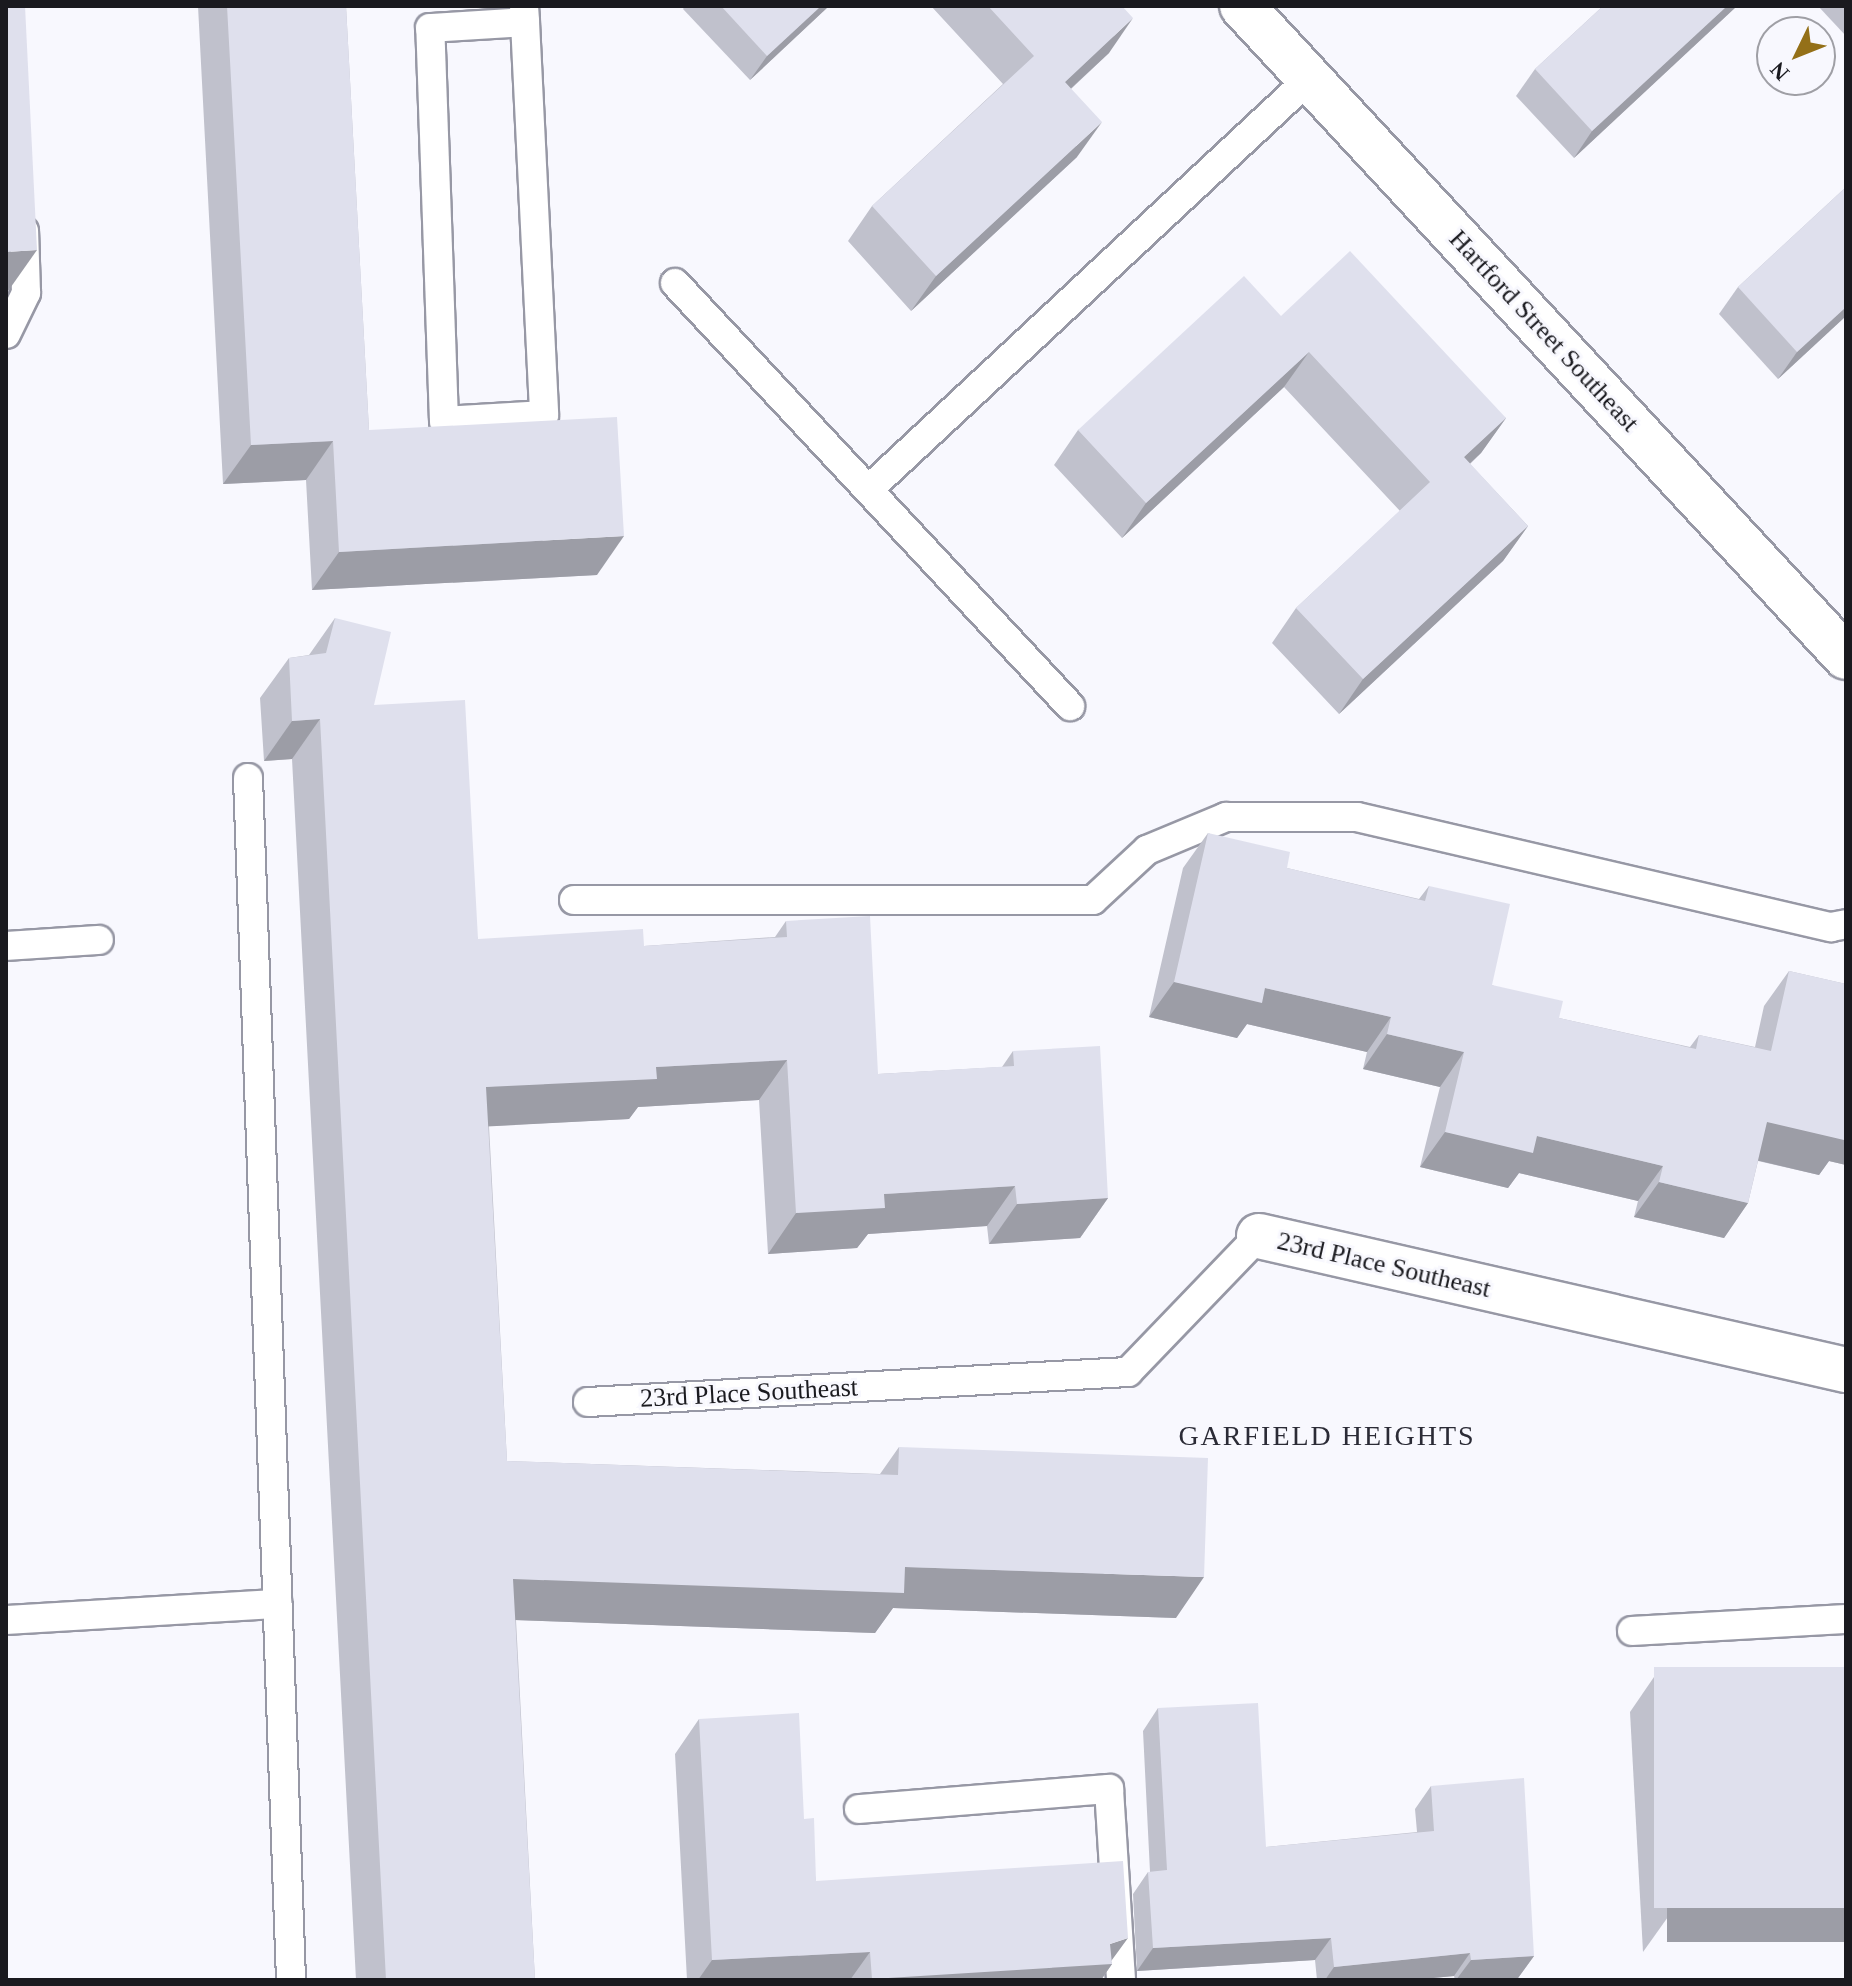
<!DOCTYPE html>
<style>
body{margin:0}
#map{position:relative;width:1852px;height:1986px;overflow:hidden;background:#f8f8fe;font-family:Georgia,serif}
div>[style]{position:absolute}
.roads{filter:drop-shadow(2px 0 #9798a5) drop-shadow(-2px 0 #9798a5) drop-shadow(0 2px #9798a5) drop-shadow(0 -2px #9798a5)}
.service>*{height:28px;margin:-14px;padding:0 14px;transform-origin:14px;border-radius:14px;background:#fff}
.minor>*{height:44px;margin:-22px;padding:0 22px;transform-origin:22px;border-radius:22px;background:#fff}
.wall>*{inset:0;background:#c0c1cc}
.shaded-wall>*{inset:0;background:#9c9da6;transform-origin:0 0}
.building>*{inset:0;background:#dfe0ed;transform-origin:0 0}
span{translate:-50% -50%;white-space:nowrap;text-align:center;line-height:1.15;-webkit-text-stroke:6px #f8f8fe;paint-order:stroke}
.street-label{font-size:26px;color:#1a1a1f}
.neighbourhood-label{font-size:28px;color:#2b2b36;letter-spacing:2px}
.frame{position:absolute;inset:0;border:8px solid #1a1a1f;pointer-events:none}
.north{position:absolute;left:1756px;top:16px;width:80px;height:80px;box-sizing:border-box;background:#f8f8fe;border:2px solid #9f9fa5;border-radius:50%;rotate:227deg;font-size:22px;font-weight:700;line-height:32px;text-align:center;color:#1a1a1f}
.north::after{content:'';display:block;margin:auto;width:28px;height:36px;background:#947018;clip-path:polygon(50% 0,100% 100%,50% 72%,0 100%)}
</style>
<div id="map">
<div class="roads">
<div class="service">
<i style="left:524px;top:6px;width:16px;rotate:86deg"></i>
<i style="left:525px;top:22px;width:393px;rotate:87.2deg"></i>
<i style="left:544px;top:415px;width:100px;rotate:176.6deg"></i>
<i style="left:444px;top:421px;width:393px;rotate:-92deg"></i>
<i style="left:430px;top:28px;width:95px;rotate:-3.6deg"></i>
<i style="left:675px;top:283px;width:579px;rotate:46.96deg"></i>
<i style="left:6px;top:334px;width:46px;rotate:-64deg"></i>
<i style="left:26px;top:293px;width:62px;rotate:-91.8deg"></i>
<i style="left:868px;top:490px;width:604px;rotate:-42.99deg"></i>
<i style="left:248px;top:778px;width:1203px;rotate:87.95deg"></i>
<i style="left:574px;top:900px;width:519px"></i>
<i style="left:1093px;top:900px;width:74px;rotate:-42.8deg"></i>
<i style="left:1147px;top:850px;width:86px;rotate:-22.7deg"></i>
<i style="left:1226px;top:817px;width:131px"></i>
<i style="left:1357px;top:817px;width:487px;rotate:13.1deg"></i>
<i style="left:1831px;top:927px;width:15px;rotate:-11deg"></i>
<i style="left:6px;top:946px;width:93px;rotate:-3.7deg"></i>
<i style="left:588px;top:1402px;width:541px;rotate:-3.18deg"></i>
<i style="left:1128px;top:1372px;width:189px;rotate:-46.1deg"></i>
<i style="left:6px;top:1620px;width:272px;rotate:-3.4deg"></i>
<i style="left:1632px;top:1631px;width:214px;rotate:-3.2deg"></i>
<i style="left:859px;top:1809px;width:251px;rotate:-4.6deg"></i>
<i style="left:1109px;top:1789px;width:191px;rotate:86.4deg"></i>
</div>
<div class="minor">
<i style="left:1242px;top:6px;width:888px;rotate:47.14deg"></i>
<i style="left:1259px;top:1236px;width:602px;rotate:12.86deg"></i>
</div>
</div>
<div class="wall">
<i style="clip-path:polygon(198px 6px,346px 6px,369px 430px,597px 575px,312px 590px,306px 480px,223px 484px)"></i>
<i style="clip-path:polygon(685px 6px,829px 6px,750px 80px,683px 9px)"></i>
<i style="clip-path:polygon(931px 6px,1122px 6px,1109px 53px,1071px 89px,1077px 157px,911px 311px,848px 241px,872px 206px,1003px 84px)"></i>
<i style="clip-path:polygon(1603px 6px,1737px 6px,1574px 158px,1516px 96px,1535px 69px)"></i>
<i style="clip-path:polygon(1818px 6px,1846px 6px,1846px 36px)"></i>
<i style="clip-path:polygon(1846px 187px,1846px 316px,1778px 379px,1719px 314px,1738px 287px)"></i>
<i style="clip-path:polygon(1281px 316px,1506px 418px,1481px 453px,1470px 464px,1528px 526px,1503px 561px,1339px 714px,1272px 643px,1296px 608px,1400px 511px,1284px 387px,1122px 538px,1054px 465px,1078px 430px)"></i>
<i style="clip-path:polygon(335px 618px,478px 939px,644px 946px,775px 937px,786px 921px,878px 1074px,1002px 1067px,1013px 1051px,1108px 1198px,1080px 1238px,989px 1244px,987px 1226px,868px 1234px,857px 1248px,768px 1254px,759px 1100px,638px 1107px,629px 1119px,489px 1126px,507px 1461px,880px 1474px,899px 1447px,1176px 1618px,893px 1608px,875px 1633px,516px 1620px,535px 1980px,356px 1980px,292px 759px,264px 761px,260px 698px,289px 658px,309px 655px)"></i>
<i style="clip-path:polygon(1208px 833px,1287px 868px,1419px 899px,1429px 886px,1492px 985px,1559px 1018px,1690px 1047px,1699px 1035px,1755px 1047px,1764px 1006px,1789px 971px,1846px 984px,1846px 1165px,1829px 1161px,1819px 1175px,1758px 1161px,1748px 1203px,1724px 1238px,1634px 1217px,1638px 1201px,1519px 1173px,1508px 1188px,1420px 1167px,1440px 1087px,1363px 1069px,1367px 1052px,1247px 1024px,1237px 1038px,1149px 1017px,1183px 868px)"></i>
<i style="clip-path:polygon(1846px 1667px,1643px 1952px,1630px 1712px,1654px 1677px)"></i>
<i style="clip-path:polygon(1158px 1708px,1266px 1847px,1417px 1832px,1415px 1809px,1431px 1786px,1534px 1956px,1518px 1978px,1489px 1980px,1455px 1980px,1454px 1976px,1412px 1980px,1317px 1980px,1315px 1960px,1137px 1971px,1133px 1894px,1148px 1872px,1150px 1872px,1143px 1731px)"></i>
<i style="clip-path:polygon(699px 1719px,804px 1819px,816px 1881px,1112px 1962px,1112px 1964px,1101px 1980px,687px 1980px,675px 1754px)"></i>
</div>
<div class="shaded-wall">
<i style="clip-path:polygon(821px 6px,829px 6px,750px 80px,767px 56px)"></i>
<i style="clip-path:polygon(1727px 6px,1737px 6px,1574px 158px,1592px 131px)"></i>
<i style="clip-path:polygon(1133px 18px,1109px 53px,1040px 117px,1065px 82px)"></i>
<i style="clip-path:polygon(1102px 122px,1077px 157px,911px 311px,936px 276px)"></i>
<i style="clip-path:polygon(37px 250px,6px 294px,6px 252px)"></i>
<i style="clip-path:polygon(1846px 307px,1846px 316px,1778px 379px,1797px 352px)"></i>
<i style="clip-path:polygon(1309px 352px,1284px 387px,1122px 538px,1146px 503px)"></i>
<i style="clip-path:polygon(1506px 418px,1481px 453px,1439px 492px,1464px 457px)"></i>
<i style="clip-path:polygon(333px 441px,306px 480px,223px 484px,251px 445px)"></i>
<i style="clip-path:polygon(1528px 526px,1503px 561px,1339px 714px,1363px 679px)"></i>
<i style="clip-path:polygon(624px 536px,597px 575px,312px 590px,339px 552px)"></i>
<i style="clip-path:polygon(320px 719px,292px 759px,264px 761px,292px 721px)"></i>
<i style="clip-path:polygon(1174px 982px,1265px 988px,1391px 1017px,1367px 1052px,1247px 1024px,1237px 1038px,1149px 1017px)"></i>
<i style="clip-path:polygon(1387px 1034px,1464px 1052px,1440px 1087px,1363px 1069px)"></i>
<i style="clip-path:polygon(787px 1060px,759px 1100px,638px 1107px,629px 1119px,458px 1128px,486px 1087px,656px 1067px)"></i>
<i style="clip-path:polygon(1767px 1122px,1846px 1126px,1846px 1165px,1829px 1161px,1819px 1175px,1743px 1157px)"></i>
<i style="clip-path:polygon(1445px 1132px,1537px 1136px,1663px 1166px,1638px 1201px,1519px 1173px,1508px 1188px,1420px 1167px)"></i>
<i style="clip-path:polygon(1659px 1182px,1748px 1203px,1724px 1238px,1634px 1217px)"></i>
<i style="clip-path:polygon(1015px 1186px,987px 1226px,868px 1234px,857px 1248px,768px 1254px,796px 1213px,884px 1194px)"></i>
<i style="clip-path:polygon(1108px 1198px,1080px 1238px,989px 1244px,1017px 1204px)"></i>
<i style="clip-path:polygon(905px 1567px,1204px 1577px,1176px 1618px,893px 1608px,875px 1633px,485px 1619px,513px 1579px)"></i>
<i style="left:1846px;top:1908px;width:34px;height:179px;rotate:90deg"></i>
<i style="clip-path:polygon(1128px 1938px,1109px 1964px,1112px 1964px,1101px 1980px,871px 1980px,1110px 1944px)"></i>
<i style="clip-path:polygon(1331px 1938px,1315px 1960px,1137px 1971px,1153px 1948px)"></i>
<i style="clip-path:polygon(870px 1952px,850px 1980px,698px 1980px,712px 1960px)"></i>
<i style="clip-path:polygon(1470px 1953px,1454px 1976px,1412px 1980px,1325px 1980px,1334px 1967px)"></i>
<i style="clip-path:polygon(1534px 1956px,1518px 1978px,1489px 1980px,1456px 1980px,1471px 1960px)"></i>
</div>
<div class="building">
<i style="clip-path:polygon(6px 6px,25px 6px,37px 250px,6px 252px)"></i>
<i style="clip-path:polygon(227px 6px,346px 6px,369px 430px,617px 417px,624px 536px,339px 552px,333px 441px,251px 445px)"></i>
<i style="clip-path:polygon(721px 6px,821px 6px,767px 56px)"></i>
<i style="clip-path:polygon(988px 6px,1122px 6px,1133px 18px,1065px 82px,1102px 122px,936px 276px,872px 206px,1034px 56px)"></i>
<i style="clip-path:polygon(1603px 6px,1727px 6px,1592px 131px,1535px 69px)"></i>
<i style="clip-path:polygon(1846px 187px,1846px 307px,1797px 352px,1738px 287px)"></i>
<i style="clip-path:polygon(1350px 251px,1506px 418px,1464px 457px,1528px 526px,1363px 679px,1296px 608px,1430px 482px,1309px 352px,1146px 503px,1078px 430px,1244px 276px,1281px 316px)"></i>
<i style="clip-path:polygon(335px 618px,391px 632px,374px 705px,465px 700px,478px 939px,643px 929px,644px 946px,787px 937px,786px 921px,870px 916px,878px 1074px,1014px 1066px,1013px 1051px,1100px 1046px,1108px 1198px,1017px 1204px,1015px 1186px,884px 1194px,885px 1208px,796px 1213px,787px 1060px,656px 1067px,657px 1079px,486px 1087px,507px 1461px,898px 1475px,899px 1447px,1208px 1458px,1204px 1577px,905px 1567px,904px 1593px,513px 1579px,535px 1980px,386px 1980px,320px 719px,292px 721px,289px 658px,326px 653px)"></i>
<i style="clip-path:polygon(1208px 833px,1290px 852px,1287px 868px,1425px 901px,1429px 886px,1510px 904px,1492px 985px,1563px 1001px,1559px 1018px,1696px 1049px,1699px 1035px,1771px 1051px,1789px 971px,1846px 984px,1846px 1130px,1844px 1140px,1767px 1122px,1748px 1203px,1659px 1182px,1663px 1166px,1537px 1136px,1533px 1153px,1445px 1132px,1464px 1052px,1387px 1034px,1391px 1017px,1265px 988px,1262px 1003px,1174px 982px)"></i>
<i style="left:1846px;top:1667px;width:241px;height:192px;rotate:90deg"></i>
<i style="clip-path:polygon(1258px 1703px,1266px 1847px,1434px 1831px,1431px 1786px,1524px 1778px,1534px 1956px,1471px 1960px,1470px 1953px,1334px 1967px,1331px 1938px,1153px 1948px,1148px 1872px,1167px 1870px,1158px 1708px)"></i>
<i style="clip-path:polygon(799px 1713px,804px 1819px,814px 1818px,816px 1881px,1123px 1861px,1128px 1938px,1110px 1944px,1112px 1964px,872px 1979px,870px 1952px,712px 1960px,699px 1719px)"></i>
</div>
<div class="street-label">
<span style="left:1544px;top:331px;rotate:47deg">Hartford Street Southeast</span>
<span style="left:1384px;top:1265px;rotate:13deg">23rd Place Southeast</span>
<span style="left:749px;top:1393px;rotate:-3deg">23rd Place Southeast</span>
</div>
<div class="neighbourhood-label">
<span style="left:1327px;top:1436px">GARFIELD HEIGHTS</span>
</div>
<div class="frame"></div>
<div class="north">N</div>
</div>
